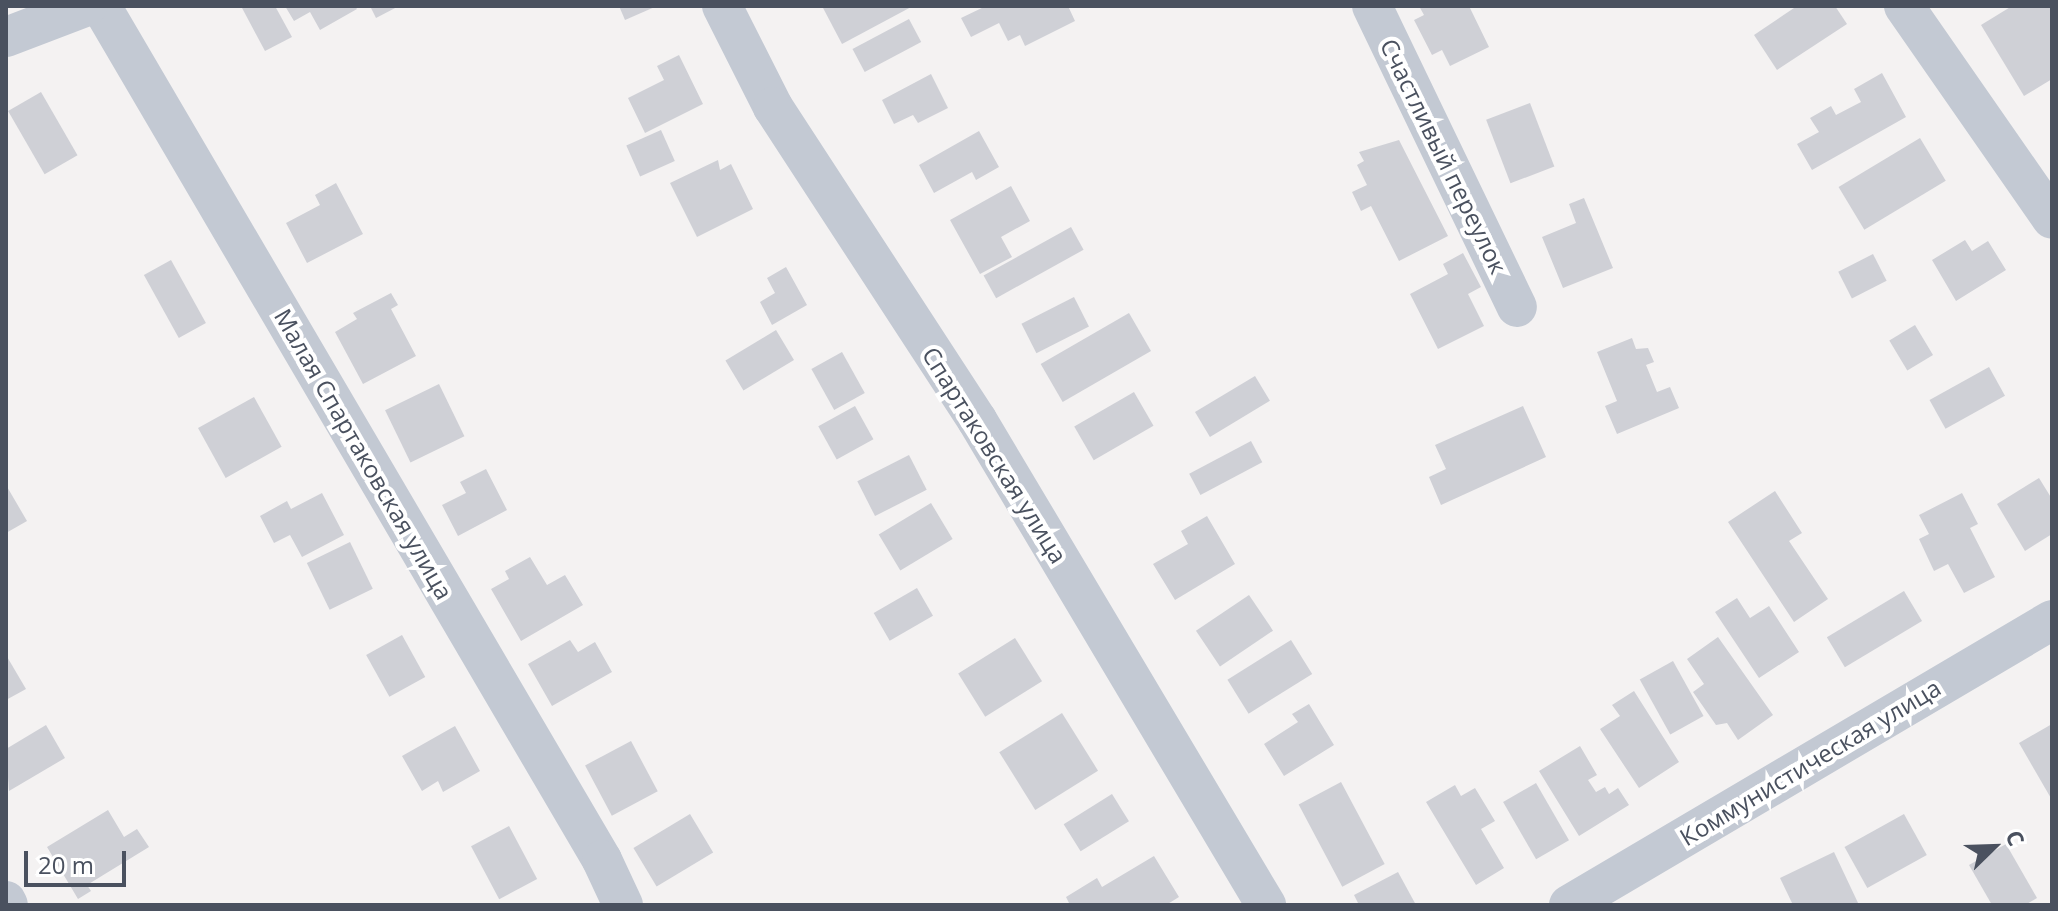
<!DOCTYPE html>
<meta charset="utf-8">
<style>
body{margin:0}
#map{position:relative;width:2058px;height:911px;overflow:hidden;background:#f4f2f2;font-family:"Open Sans",sans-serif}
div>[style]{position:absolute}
.building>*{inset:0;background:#cfd0d6;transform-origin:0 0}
.minor>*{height:40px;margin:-20px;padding:0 20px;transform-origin:20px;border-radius:20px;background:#c3c9d3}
span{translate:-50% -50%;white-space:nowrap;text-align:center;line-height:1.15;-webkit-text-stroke:8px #fff;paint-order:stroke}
.street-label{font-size:24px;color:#4a515f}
.frame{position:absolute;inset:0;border:8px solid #4a515f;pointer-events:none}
.north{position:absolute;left:1954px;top:807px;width:80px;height:80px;-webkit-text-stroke:6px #fff;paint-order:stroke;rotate:67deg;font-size:22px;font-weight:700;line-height:32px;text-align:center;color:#4a515f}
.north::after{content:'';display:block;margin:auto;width:28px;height:36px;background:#4a515f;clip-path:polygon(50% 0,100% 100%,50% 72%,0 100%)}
.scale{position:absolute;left:24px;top:851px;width:102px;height:36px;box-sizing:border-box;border:4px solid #4a515f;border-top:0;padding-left:10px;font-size:24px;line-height:28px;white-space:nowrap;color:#4a515f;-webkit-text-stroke:6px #fff;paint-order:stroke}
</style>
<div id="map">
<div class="building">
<i style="clip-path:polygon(241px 6px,275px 6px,292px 37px,265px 51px)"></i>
<i style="clip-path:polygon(285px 6px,355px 6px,357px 9px,320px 30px,310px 12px,294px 21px)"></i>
<i style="clip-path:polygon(370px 6px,399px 6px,376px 18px)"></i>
<i style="clip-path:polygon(619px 6px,657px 6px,625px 20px)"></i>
<i style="clip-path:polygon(822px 6px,913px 6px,842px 44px)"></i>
<i style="clip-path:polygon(986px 6px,1068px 6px,1075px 21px,1025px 46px,1020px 35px,1008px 41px,999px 23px,971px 37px,961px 18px)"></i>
<i style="clip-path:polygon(1419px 6px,1469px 6px,1489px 47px,1450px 66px,1442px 50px,1432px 55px,1414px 20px,1424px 15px)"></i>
<i style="clip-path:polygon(1797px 6px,1835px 6px,1847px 24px,1777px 70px,1754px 35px)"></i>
<i style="clip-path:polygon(2012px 6px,2052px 6px,2052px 79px,2024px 96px,1981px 25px)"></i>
<i style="left:909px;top:19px;width:26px;height:64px;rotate:62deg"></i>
<i style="clip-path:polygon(679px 55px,703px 104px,645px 133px,628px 98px,664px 80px,657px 66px)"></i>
<i style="clip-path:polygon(1882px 73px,1906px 117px,1812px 170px,1797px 144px,1819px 132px,1810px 118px,1831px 106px,1836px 115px,1861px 102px,1854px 89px)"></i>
<i style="clip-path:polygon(931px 74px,948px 108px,918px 123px,913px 115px,894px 124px,882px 100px)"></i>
<i style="left:41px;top:92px;width:73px;height:38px;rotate:60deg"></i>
<i style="left:1530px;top:103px;width:68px;height:47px;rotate:69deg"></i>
<i style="left:661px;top:130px;width:34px;height:38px;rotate:66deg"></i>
<i style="clip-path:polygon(979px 131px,999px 167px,976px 180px,972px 172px,934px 193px,919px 165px)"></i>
<i style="left:1920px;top:138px;width:50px;height:95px;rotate:59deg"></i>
<i style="clip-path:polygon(1399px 140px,1448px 236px,1399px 261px,1371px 206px,1361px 211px,1352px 192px,1367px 185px,1357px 165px,1364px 161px,1359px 152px)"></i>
<i style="clip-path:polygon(718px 160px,720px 170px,731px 164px,753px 209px,697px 237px,670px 183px)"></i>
<i style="clip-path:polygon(336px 183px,363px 234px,307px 263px,286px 223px,320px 205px,315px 195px)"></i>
<i style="clip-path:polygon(1011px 186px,1030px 221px,1001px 237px,1012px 257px,980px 274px,950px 220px)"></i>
<i style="clip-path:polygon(1584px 198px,1613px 268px,1563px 288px,1542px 237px,1576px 223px,1569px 204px)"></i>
<i style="left:1071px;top:227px;width:26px;height:100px;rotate:61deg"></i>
<i style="clip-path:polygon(1965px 240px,1972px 251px,1988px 241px,2006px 270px,1956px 301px,1932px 260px)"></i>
<i style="clip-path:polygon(1463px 253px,1481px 287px,1468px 294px,1484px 326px,1438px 349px,1410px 294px,1448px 274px,1443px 264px)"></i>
<i style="left:1873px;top:254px;width:30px;height:39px;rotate:63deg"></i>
<i style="left:171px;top:260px;width:72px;height:31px;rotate:61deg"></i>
<i style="clip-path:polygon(786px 267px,807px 305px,772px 325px,760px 302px,775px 293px,767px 278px)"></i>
<i style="clip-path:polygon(391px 293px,398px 305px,391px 309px,416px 356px,363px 384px,335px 332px,357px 319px,353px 313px)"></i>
<i style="left:1074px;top:297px;width:33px;height:59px;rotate:63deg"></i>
<i style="left:1129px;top:313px;width:44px;height:102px;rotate:60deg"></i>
<i style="left:1915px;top:325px;width:35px;height:30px;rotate:59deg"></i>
<i style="left:776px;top:330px;width:35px;height:59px;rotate:59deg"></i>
<i style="clip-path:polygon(1632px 338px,1636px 349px,1648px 348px,1654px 362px,1646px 365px,1657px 392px,1670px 387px,1679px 408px,1617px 434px,1605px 406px,1617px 401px,1597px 352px)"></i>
<i style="left:842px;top:352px;width:47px;height:35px;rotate:61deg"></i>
<i style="left:1989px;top:367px;width:33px;height:68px;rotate:61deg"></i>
<i style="left:1255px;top:376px;width:29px;height:70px;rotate:59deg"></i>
<i style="left:439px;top:384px;width:58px;height:60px;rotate:64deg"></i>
<i style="left:1134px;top:392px;width:39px;height:69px;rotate:60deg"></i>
<i style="left:254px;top:397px;width:57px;height:64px;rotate:61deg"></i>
<i style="left:855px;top:406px;width:38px;height:42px;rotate:61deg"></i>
<i style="clip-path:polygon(1523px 406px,1546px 457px,1441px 505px,1429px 477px,1446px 469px,1435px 445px)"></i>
<i style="left:1251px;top:441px;width:24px;height:70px;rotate:62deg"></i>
<i style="left:909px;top:455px;width:39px;height:58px;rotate:63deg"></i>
<i style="clip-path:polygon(486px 469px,507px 510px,458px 536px,442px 505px,466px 493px,460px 482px)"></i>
<i style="clip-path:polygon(2039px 478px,2052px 499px,2052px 534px,2025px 551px,1997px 504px)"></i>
<i style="clip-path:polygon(6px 485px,27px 521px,6px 533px)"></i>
<i style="clip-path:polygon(1775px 491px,1802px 533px,1789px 541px,1828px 599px,1794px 622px,1728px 522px)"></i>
<i style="clip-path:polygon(322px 493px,344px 535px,302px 557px,290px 535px,274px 543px,260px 516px,287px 501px,291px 509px)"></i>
<i style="clip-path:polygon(1962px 493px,1978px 524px,1970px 528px,1995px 577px,1964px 593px,1948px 564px,1934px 571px,1919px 539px,1929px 534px,1919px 515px)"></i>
<i style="left:931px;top:503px;width:42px;height:61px;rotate:59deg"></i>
<i style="clip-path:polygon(1207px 516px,1235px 564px,1175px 600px,1153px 564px,1188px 544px,1181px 531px)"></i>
<i style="left:350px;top:542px;width:52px;height:48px;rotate:64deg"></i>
<i style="clip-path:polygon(530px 557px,547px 585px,565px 575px,583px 605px,521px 641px,491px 589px,509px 579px,505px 571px)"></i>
<i style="left:917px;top:588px;width:32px;height:50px;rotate:60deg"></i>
<i style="left:1904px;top:591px;width:35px;height:90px;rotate:59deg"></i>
<i style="left:1249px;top:595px;width:43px;height:64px;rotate:56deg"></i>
<i style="clip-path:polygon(1737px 598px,1750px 618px,1769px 606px,1799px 652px,1759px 678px,1715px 612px)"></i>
<i style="left:402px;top:635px;width:48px;height:41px;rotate:61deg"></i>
<i style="clip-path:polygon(1718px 637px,1773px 715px,1738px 740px,1727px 723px,1716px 725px,1693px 692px,1704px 684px,1687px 659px)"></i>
<i style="left:1015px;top:638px;width:51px;height:67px;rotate:58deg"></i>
<i style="clip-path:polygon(570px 640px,578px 652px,595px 642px,612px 672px,552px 706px,528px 664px)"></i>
<i style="left:1291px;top:640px;width:40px;height:75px;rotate:58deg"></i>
<i style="clip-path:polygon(6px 655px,26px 689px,6px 700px)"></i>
<i style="left:1673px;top:661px;width:63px;height:38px;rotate:61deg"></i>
<i style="clip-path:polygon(1634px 691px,1679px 762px,1639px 788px,1600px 729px,1620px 716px,1612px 705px)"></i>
<i style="clip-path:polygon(1309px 704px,1334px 745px,1284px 776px,1264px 744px,1298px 722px,1292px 714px)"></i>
<i style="left:1062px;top:713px;width:68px;height:74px;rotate:58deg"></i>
<i style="clip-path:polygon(2052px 724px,2052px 800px,2019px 743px)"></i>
<i style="clip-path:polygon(46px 725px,65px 758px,9px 791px,6px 749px)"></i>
<i style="clip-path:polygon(455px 726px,480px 771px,443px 792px,438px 781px,422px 791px,402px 756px)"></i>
<i style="left:631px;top:741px;width:57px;height:52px;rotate:62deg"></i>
<i style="clip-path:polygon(1580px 746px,1597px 775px,1588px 780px,1596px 792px,1605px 787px,1609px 794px,1618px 788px,1629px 805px,1579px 836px,1539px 771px)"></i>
<i style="left:1341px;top:782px;width:93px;height:48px;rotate:62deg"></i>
<i style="left:1536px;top:783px;width:66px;height:38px;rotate:60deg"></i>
<i style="clip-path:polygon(1455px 785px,1461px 796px,1475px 788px,1495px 821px,1481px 829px,1504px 868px,1476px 885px,1426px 802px)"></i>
<i style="left:1112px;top:794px;width:32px;height:57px;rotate:58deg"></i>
<i style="clip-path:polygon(108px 810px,124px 837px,137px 829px,149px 847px,87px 885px,91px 891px,78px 899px,47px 847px)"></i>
<i style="left:690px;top:814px;width:45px;height:66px;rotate:59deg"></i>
<i style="left:1904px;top:814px;width:47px;height:68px;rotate:61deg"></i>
<i style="left:509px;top:826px;width:60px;height:43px;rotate:62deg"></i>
<i style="clip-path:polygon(2006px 844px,2037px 898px,2025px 905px,1992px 905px,1969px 865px)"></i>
<i style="clip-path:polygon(1834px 852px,1859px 905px,1793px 905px,1780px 878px)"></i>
<i style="clip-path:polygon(1154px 856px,1179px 897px,1166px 905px,1070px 905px,1066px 897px,1097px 878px,1102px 887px)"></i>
<i style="clip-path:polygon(1398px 872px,1416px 905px,1359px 905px,1354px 895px)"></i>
</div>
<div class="minor">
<i style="left:101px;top:6px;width:990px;rotate:59.6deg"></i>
<i style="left:602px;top:860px;width:50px;rotate:65deg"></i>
<i style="left:722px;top:6px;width:113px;rotate:63.2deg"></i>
<i style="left:773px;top:107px;width:374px;rotate:56.9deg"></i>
<i style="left:977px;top:420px;width:565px;rotate:59.21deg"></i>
<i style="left:1372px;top:6px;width:334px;rotate:64.3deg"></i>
<i style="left:1904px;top:6px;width:259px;rotate:55.2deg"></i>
<i style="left:6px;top:37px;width:87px;rotate:-20.9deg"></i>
<i style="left:6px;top:901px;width:4px;rotate:63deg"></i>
<i style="left:1569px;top:905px;width:561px;rotate:-30.54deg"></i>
</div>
<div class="street-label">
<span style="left:1444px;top:156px;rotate:64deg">Счастливый переулок</span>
<span style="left:364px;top:454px;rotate:60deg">Малая Спартаковская улица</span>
<span style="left:995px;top:455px;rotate:58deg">Спартаковская улица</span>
<span style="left:1810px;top:762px;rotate:-31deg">Коммунистическая улица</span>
</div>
<div class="frame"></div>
<div class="north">С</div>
<div class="scale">20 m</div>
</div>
